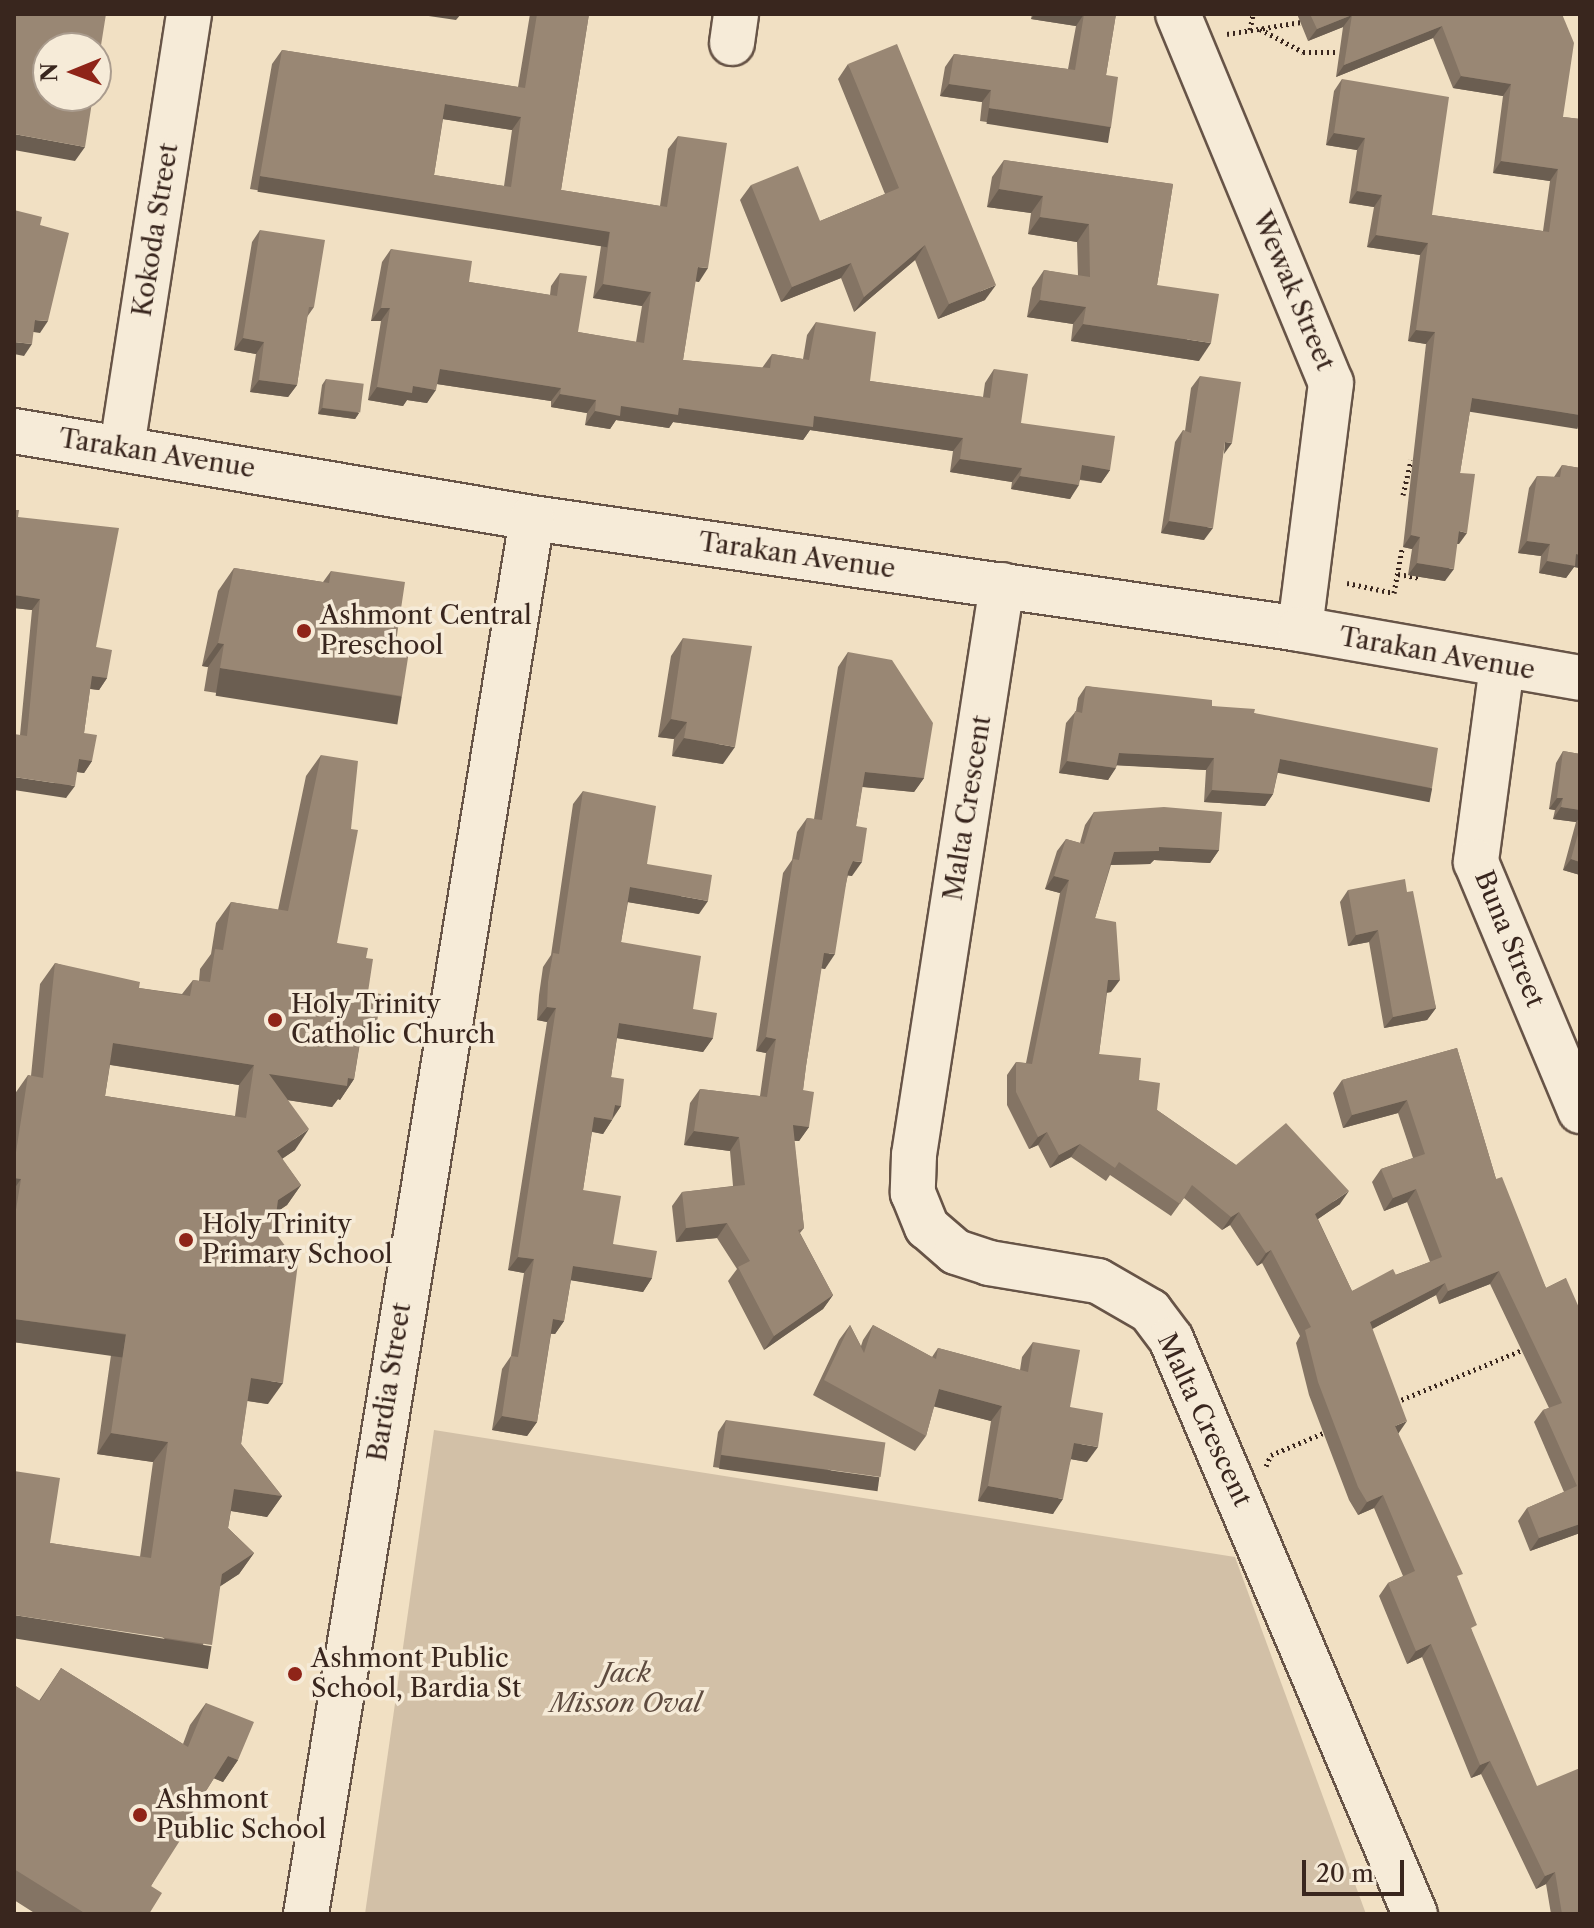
<!DOCTYPE html>
<style>
body{margin:0}
#map{position:relative;width:1594px;height:1928px;overflow:hidden;background:#f1e0c3;font-family:"Libre Caslon Text",serif}
div>[style]{position:absolute}
.green>*{inset:0;background:#d2c0a7}
.path>*{height:5px;margin-top:-2.5px;transform-origin:0;background:repeating-linear-gradient(90deg,#39261e 0 2px,transparent 0 6px)}
.roads{filter:drop-shadow(2px 0 #675447) drop-shadow(-2px 0 #675447) drop-shadow(0 2px #675447) drop-shadow(0 -2px #675447)}
.minor>*{height:44px;margin:-22px;padding:0 22px;transform-origin:22px;border-radius:22px;background:#f6ebd8}
.wall>*{inset:0;background:#847464}
.shaded-wall>*{inset:0;background:#6b5e51;transform-origin:0 0}
.building>*{inset:0;background:#998774;transform-origin:0 0}
.dots>*{width:22px;height:22px;translate:-50% -50%;box-sizing:border-box;border:4px solid #f6ebd8;border-radius:50%}
span{translate:-50% -50%;white-space:nowrap;text-align:center;line-height:1.15;-webkit-text-stroke:7px #f6ebd8;paint-order:stroke}
.street-label{font-size:26px;color:#39261e}
.poi-label{font-size:26px;color:#39261e}
.left{translate:0 -50%;text-align:left}
.park-label{font-size:26px;color:#5f4c40;font-style:italic}
.frame{position:absolute;inset:0;border:16px solid #39261e;pointer-events:none}
.north{position:absolute;left:32px;top:32px;width:80px;height:80px;box-sizing:border-box;background:#f6ebd8;border:2px solid #aa9c8e;border-radius:50%;rotate:269deg;font-size:22px;font-weight:700;line-height:32px;text-align:center;color:#39261e}
.north::after{content:'';display:block;margin:auto;width:28px;height:36px;background:#8f2418;clip-path:polygon(50% 0,100% 100%,50% 72%,0 100%)}
.scale{position:absolute;left:1302px;top:1860px;width:102px;height:36px;box-sizing:border-box;border:4px solid #39261e;border-top:0;padding-left:10px;font-size:24px;line-height:28px;white-space:nowrap;color:#39261e;-webkit-text-stroke:6px #f6ebd8;paint-order:stroke}
</style>
<div id="map">
<div class="green">
<i style="clip-path:polygon(434px 1430px,1235px 1557px,1366px 1914px,365px 1914px)"></i>
</div>
<div class="path">
<i style="left:1260px;top:29px;width:49px;rotate:28.1deg"></i>
<i style="left:1303px;top:52px;width:35px"></i>
<i style="left:1250px;top:30px;width:16px;rotate:-79deg"></i>
<i style="left:1227px;top:34px;width:75px;rotate:-9.2deg"></i>
<i style="left:1403px;top:495px;width:36px;rotate:-77deg"></i>
<i style="left:1398px;top:574px;width:22px;rotate:10deg"></i>
<i style="left:1347px;top:583px;width:48px;rotate:12deg"></i>
<i style="left:1394px;top:593px;width:45px;rotate:-79.7deg"></i>
<i style="left:1396px;top:1402px;width:142px;rotate:-22.4deg"></i>
<i style="left:1266px;top:1466px;width:12px;rotate:-66deg"></i>
<i style="left:1271px;top:1455px;width:62px;rotate:-22.8deg"></i>
</div>
<div class="roads">
<div class="minor">
<i style="left:1178px;top:14px;width:399px;rotate:67.5deg"></i>
<i style="left:1331px;top:383px;width:248px;rotate:97.2deg"></i>
<i style="left:732px;top:43px;width:29px;rotate:-82deg"></i>
<i style="left:14px;top:431px;width:525px;rotate:9.53deg"></i>
<i style="left:532px;top:518px;width:776px;rotate:8.22deg"></i>
<i style="left:1300px;top:629px;width:284px;rotate:9.9deg"></i>
<i style="left:122px;top:447px;width:438px;rotate:-81.2deg"></i>
<i style="left:1002px;top:585px;width:577px;rotate:98.78deg"></i>
<i style="left:914px;top:1155px;width:38px;rotate:92deg"></i>
<i style="left:913px;top:1193px;width:37px;rotate:68deg"></i>
<i style="left:927px;top:1227px;width:38px;rotate:41deg"></i>
<i style="left:956px;top:1252px;width:35px;rotate:18deg"></i>
<i style="left:989px;top:1263px;width:110px;rotate:9.4deg"></i>
<i style="left:1098px;top:1281px;width:60px;rotate:30deg"></i>
<i style="left:1150px;top:1311px;width:35px;rotate:53deg"></i>
<i style="left:1171px;top:1339px;width:625px;rotate:67.01deg"></i>
<i style="left:1502px;top:666px;width:198px;rotate:97.6deg"></i>
<i style="left:1476px;top:862px;width:270px;rotate:67.3deg"></i>
<i style="left:306px;top:1914px;width:1414px;rotate:-80.8deg"></i>
</div>
</div>
<div class="wall">
<i style="clip-path:polygon(evenodd,530px 14px,589px 14px,561px 190px,660px 206px,668px 149px,678px 136px,699px 282px,695px 281px,683px 360px,762px 368px,772px 354px,803px 359px,807px 335px,816px 322px,870px 381px,983px 397px,985px 383px,994px 369px,1021px 423px,1110px 470px,1101px 483px,1080px 480px,1070px 499px,1011px 489px,1012px 482px,950px 472px,953px 451px,810px 430px,803px 440px,673px 422px,669px 428px,616px 420px,610px 429px,585px 425px,587px 413px,551px 407px,551px 401px,437px 384px,427px 403px,407px 400px,403px 406px,368px 400px,381px 321px,371px 321px,382px 262px,391px 249px,469px 282px,550px 295px,551px 286px,560px 273px,578px 332px,636px 342px,642px 306px,593px 298px,601px 246px,250px 189px,272px 64px,282px 50px,518px 87px,530px 14px,443px 119px,512px 130px,504px 186px,434px 175px,443px 119px)"></i>
<i style="clip-path:polygon(1032px 14px,1116px 14px,1106px 75px,1111px 127px,1102px 140px,980px 121px,982px 102px,940px 96px,945px 67px,954px 54px,1068px 69px,1076px 26px,1031px 19px)"></i>
<i style="clip-path:polygon(1297px 14px,1562px 14px,1563px 117px,1580px 119px,1580px 428px,1470px 411px,1460px 473px,1459px 544px,1457px 544px,1445px 581px,1408px 575px,1412px 549px,1403px 547px,1426px 344px,1408px 341px,1420px 255px,1367px 247px,1374px 207px,1349px 203px,1357px 150px,1326px 145px,1334px 91px,1342px 79px,1432px 215px,1543px 231px,1550px 181px,1493px 173px,1503px 96px,1453px 88px,1433px 38px,1336px 77px,1343px 27px,1308px 41px)"></i>
<i style="clip-path:polygon(848px 64px,985px 300px,938px 319px,915px 260px,854px 312px,841px 278px,781px 302px,740px 200px,751px 185px,820px 221px,885px 194px,838px 79px)"></i>
<i style="clip-path:polygon(1004px 160px,1173px 184px,1157px 285px,1199px 361px,1071px 341px,1073px 324px,1027px 317px,1032px 288px,1044px 270px,1078px 276px,1077px 242px,1028px 234px,1031px 213px,987px 207px,992px 177px)"></i>
<i style="clip-path:polygon(260px 230px,314px 307px,307px 317px,297px 385px,288px 397px,250px 392px,256px 354px,234px 350px,252px 242px)"></i>
<i style="clip-path:polygon(1200px 376px,1223px 454px,1204px 540px,1161px 533px,1175px 442px,1183px 430px,1185px 431px,1191px 388px)"></i>
<i style="clip-path:polygon(326px 379px,359px 413px,355px 419px,318px 414px,322px 385px)"></i>
<i style="clip-path:polygon(1562px 465px,1580px 468px,1580px 568px,1574px 567px,1566px 578px,1539px 573px,1541px 556px,1518px 553px,1529px 488px,1537px 476px,1554px 477px)"></i>
<i style="clip-path:polygon(14px 510px,96px 647px,107px 678px,99px 690px,90px 689px,84px 733px,92px 761px,84px 773px,77px 772px,66px 798px,20px 735px,32px 610px,14px 608px)"></i>
<i style="clip-path:polygon(234px 568px,323px 582px,331px 571px,396px 642px,402px 696px,386px 719px,204px 691px,208px 667px,202px 666px,218px 591px)"></i>
<i style="clip-path:polygon(683px 638px,723px 764px,672px 756px,674px 739px,658px 737px,671px 656px)"></i>
<i style="clip-path:polygon(848px 652px,924px 778px,914px 792px,862px 787px,856px 826px,852px 876px,848px 875px,825px 969px,821px 968px,806px 1066px,803px 1090px,809px 1127px,799px 1141px,794px 1141px,804px 1228px,800px 1233px,833px 1295px,823px 1309px,764px 1350px,728px 1281px,737px 1269px,717px 1238px,676px 1242px,672px 1206px,682px 1192px,733px 1186px,730px 1151px,684px 1145px,690px 1103px,700px 1089px,760px 1096px,766px 1053px,756px 1051px,783px 873px,792px 860px,797px 832px,807px 818px,814px 819px,838px 667px)"></i>
<i style="clip-path:polygon(1086px 686px,1254px 713px,1432px 788px,1424px 800px,1278px 772px,1273px 794px,1265px 806px,1204px 802px,1206px 770px,1117px 765px,1108px 780px,1059px 773px,1066px 723px,1076px 711px,1078px 698px)"></i>
<i style="clip-path:polygon(1563px 751px,1580px 754px,1580px 875px,1563px 870px,1576px 822px,1553px 819px,1555px 810px,1549px 809px,1556px 763px)"></i>
<i style="clip-path:polygon(evenodd,321px 755px,337px 943px,366px 958px,368px 992px,362px 1044px,360px 1043px,354px 1079px,340px 1100px,338px 1099px,332px 1107px,288px 1100px,295px 1150px,282px 1159px,301px 1185px,287px 1205px,276px 1212px,274px 1231px,268px 1404px,247px 1401px,241px 1444px,282px 1496px,267px 1517px,231px 1511px,228px 1528px,254px 1553px,239px 1574px,220px 1586px,197px 1666px,50px 1543px,140px 1557px,153px 1462px,97px 1454px,111px 1355px,14px 1342px,14px 1095px,28px 1075px,31px 1076px,40px 984px,55px 963px,139px 988px,182px 994px,193px 980px,199px 981px,200px 969px,211px 954px,216px 923px,231px 902px,278px 910px,306px 776px,321px 755px,110px 1065px,239px 1085px,235px 1116px,105px 1096px,110px 1065px)"></i>
<i style="clip-path:polygon(583px 791px,647px 864px,699px 914px,628px 902px,621px 942px,693px 1009px,713px 1038px,703px 1052px,617px 1038px,611px 1077px,621px 1106px,603px 1134px,592px 1132px,583px 1190px,613px 1244px,652px 1278px,643px 1292px,571px 1280px,564px 1321px,555px 1334px,551px 1334px,537px 1422px,527px 1436px,492px 1430px,502px 1369px,511px 1356px,524px 1273px,508px 1270px,547px 1022px,537px 1020px,539px 995px,543px 967px,551px 955px,573px 804px)"></i>
<i style="clip-path:polygon(1094px 812px,1219px 850px,1210px 863px,1154px 860px,1150px 864px,1111px 865px,1095px 918px,1111px 992px,1107px 993px,1099px 1054px,1139px 1080px,1157px 1110px,1236px 1165px,1340px 1204px,1318px 1219px,1352px 1291px,1430px 1262px,1407px 1202px,1384px 1211px,1372px 1182px,1381px 1169px,1413px 1158px,1398px 1113px,1343px 1128px,1333px 1093px,1342px 1080px,1457px 1048px,1496px 1179px,1546px 1288px,1566px 1278px,1580px 1533px,1530px 1551px,1518px 1521px,1527px 1508px,1564px 1492px,1534px 1422px,1543px 1410px,1549px 1408px,1490px 1284px,1439px 1304px,1436px 1295px,1372px 1329px,1398px 1434px,1458px 1581px,1472px 1632px,1580px 1914px,1551px 1914px,1546px 1884px,1536px 1889px,1481px 1774px,1471px 1778px,1422px 1657px,1407px 1664px,1379px 1596px,1388px 1583px,1403px 1576px,1374px 1508px,1358px 1515px,1349px 1500px,1309px 1395px,1296px 1343px,1300px 1336px,1262px 1263px,1257px 1266px,1230px 1225px,1222px 1230px,1184px 1198px,1171px 1216px,1110px 1175px,1106px 1181px,1071px 1157px,1050px 1168px,1038px 1145px,1029px 1149px,1007px 1105px,1007px 1075px,1016px 1062px,1026px 1063px,1060px 893px,1045px 889px,1057px 851px,1066px 839px,1080px 843px,1085px 825px)"></i>
<i style="clip-path:polygon(1348px 890px,1407px 892px,1436px 1008px,1427px 1020px,1384px 1028px,1369px 942px,1348px 946px,1340px 902px)"></i>
<i style="clip-path:polygon(850px 1325px,861px 1346px,863px 1340px,873px 1325px,932px 1357px,938px 1348px,1020px 1370px,1022px 1357px,1033px 1342px,1070px 1407px,1087px 1462px,1071px 1459px,1053px 1514px,978px 1501px,991px 1421px,934px 1406px,926px 1436px,915px 1451px,813px 1395px,839px 1340px)"></i>
<i style="clip-path:polygon(726px 1420px,871px 1490px,713px 1467px,718px 1432px)"></i>
<i style="clip-path:polygon(61px 1668px,183px 1744px,190px 1725px,206px 1703px,238px 1760px,223px 1782px,214px 1778px,189px 1818px,151px 1886px,149px 1914px,36px 1914px,14px 1900px,14px 1685px,39px 1701px)"></i>
</div>
<div class="shaded-wall">
<i style="clip-path:polygon(415px 14px,461px 14px,456px 20px)"></i>
<i style="clip-path:polygon(1035px 14px,1084px 14px,1076px 26px,1031px 19px)"></i>
<i style="clip-path:polygon(1352px 15px,1343px 27px,1308px 41px,1317px 29px)"></i>
<i style="clip-path:polygon(1442px 26px,1433px 38px,1336px 77px,1344px 65px)"></i>
<i style="clip-path:polygon(1461px 76px,1511px 84px,1503px 96px,1453px 88px)"></i>
<i style="clip-path:polygon(949px 84px,991px 90px,982px 102px,940px 96px)"></i>
<i style="clip-path:polygon(445px 104px,521px 117px,512px 130px,436px 118px)"></i>
<i style="left:989px;top:108px;width:123px;height:16px;rotate:9deg"></i>
<i style="clip-path:polygon(1334px 133px,1365px 138px,1357px 150px,1326px 145px)"></i>
<i style="clip-path:polygon(14px 134px,85px 147px,75px 161px,14px 150px)"></i>
<i style="clip-path:polygon(1501px 161px,1558px 169px,1550px 181px,1493px 173px)"></i>
<i style="left:260px;top:176px;width:354px;height:16px;rotate:9deg"></i>
<i style="clip-path:polygon(999px 189px,1043px 196px,1031px 213px,987px 207px)"></i>
<i style="clip-path:polygon(1357px 191px,1382px 195px,1374px 207px,1349px 203px)"></i>
<i style="clip-path:polygon(1040px 217px,1089px 224px,1077px 242px,1028px 234px)"></i>
<i style="clip-path:polygon(1376px 235px,1428px 243px,1420px 255px,1367px 247px)"></i>
<i style="clip-path:polygon(925px 245px,915px 260px,854px 312px,864px 297px)"></i>
<i style="clip-path:polygon(851px 263px,841px 278px,781px 302px,792px 287px)"></i>
<i style="clip-path:polygon(698px 267px,708px 268px,699px 282px,688px 280px)"></i>
<i style="clip-path:polygon(603px 284px,651px 292px,642px 306px,593px 298px)"></i>
<i style="clip-path:polygon(996px 285px,985px 300px,938px 319px,949px 304px)"></i>
<i style="clip-path:polygon(1040px 300px,1086px 307px,1073px 324px,1027px 317px)"></i>
<i style="clip-path:polygon(381px 308px,390px 308px,381px 321px,371px 321px)"></i>
<i style="clip-path:polygon(35px 320px,48px 321px,40px 333px,27px 331px)"></i>
<i style="clip-path:polygon(1083px 324px,1211px 343px,1199px 361px,1071px 341px)"></i>
<i style="clip-path:polygon(1416px 330px,1435px 332px,1426px 344px,1408px 341px)"></i>
<i style="clip-path:polygon(243px 338px,264px 342px,256px 354px,234px 350px)"></i>
<i style="clip-path:polygon(14px 342px,32px 344px,24px 356px,14px 354px)"></i>
<i style="clip-path:polygon(440px 369px,561px 388px,551px 401px,430px 383px)"></i>
<i style="clip-path:polygon(259px 380px,297px 385px,288px 397px,250px 392px)"></i>
<i style="clip-path:polygon(413px 386px,436px 390px,427px 403px,407px 400px,403px 406px,368px 400px,377px 387px)"></i>
<i style="clip-path:polygon(560px 394px,596px 400px,587px 413px,551px 407px)"></i>
<i style="left:1472px;top:398px;width:109px;height:14px;rotate:9deg"></i>
<i style="clip-path:polygon(621px 406px,679px 408px,814px 416px,963px 438px,953px 451px,810px 430px,803px 440px,673px 422px,669px 428px,616px 420px,610px 429px,585px 425px,595px 411px)"></i>
<i style="clip-path:polygon(322px 408px,359px 413px,355px 419px,318px 414px)"></i>
<i style="clip-path:polygon(1225px 442px,1232px 443px,1224px 454px)"></i>
<i style="clip-path:polygon(960px 459px,1022px 468px,1012px 482px,950px 472px)"></i>
<i style="clip-path:polygon(1082px 465px,1110px 470px,1101px 483px,1073px 478px)"></i>
<i style="clip-path:polygon(1020px 476px,1079px 485px,1070px 499px,1011px 489px)"></i>
<i style="clip-path:polygon(1169px 521px,1213px 528px,1204px 540px,1161px 533px)"></i>
<i style="clip-path:polygon(1459px 531px,1467px 533px,1459px 544px,1451px 543px)"></i>
<i style="clip-path:polygon(1411px 535px,1420px 537px,1412px 549px,1403px 547px)"></i>
<i style="clip-path:polygon(1527px 541px,1550px 544px,1541px 556px,1518px 553px)"></i>
<i style="clip-path:polygon(1576px 554px,1580px 555px,1580px 568px,1574px 567px,1566px 578px,1539px 573px,1547px 561px)"></i>
<i style="clip-path:polygon(1417px 563px,1454px 569px,1445px 581px,1408px 575px)"></i>
<i style="clip-path:polygon(14px 595px,40px 599px,32px 610px,14px 608px)"></i>
<i style="clip-path:polygon(218px 643px,224px 644px,208px 667px,202px 666px)"></i>
<i style="left:220px;top:668px;width:184px;height:28px;rotate:9deg"></i>
<i style="clip-path:polygon(92px 676px,107px 678px,99px 690px,84px 688px)"></i>
<i style="clip-path:polygon(671px 719px,687px 722px,674px 739px,658px 737px)"></i>
<i style="clip-path:polygon(684px 738px,735px 747px,723px 764px,672px 756px)"></i>
<i style="clip-path:polygon(1119px 753px,1214px 758px,1206px 770px,1110px 765px)"></i>
<i style="clip-path:polygon(79px 759px,92px 761px,84px 773px,71px 771px)"></i>
<i style="left:1280px;top:759px;width:155px;height:14px;rotate:11deg"></i>
<i style="clip-path:polygon(1067px 761px,1116px 768px,1108px 780px,1059px 773px)"></i>
<i style="clip-path:polygon(865px 772px,924px 778px,914px 792px,855px 786px)"></i>
<i style="clip-path:polygon(14px 777px,75px 786px,66px 798px,14px 790px)"></i>
<i style="clip-path:polygon(1212px 790px,1273px 794px,1265px 806px,1204px 802px)"></i>
<i style="clip-path:polygon(1557px 798px,1563px 798px,1555px 810px,1549px 809px)"></i>
<i style="clip-path:polygon(1561px 807px,1580px 810px,1580px 817px,1576px 822px,1553px 819px)"></i>
<i style="clip-path:polygon(1159px 847px,1219px 850px,1210px 863px,1154px 860px,1150px 864px,1105px 865px,1114px 852px)"></i>
<i style="clip-path:polygon(1571px 859px,1580px 862px,1580px 875px,1563px 870px)"></i>
<i style="clip-path:polygon(853px 861px,862px 862px,852px 876px,843px 875px)"></i>
<i style="clip-path:polygon(1054px 876px,1069px 880px,1060px 893px,1045px 889px)"></i>
<i style="clip-path:polygon(630px 887px,708px 901px,699px 914px,621px 901px)"></i>
<i style="clip-path:polygon(1378px 930px,1369px 942px,1348px 946px,1356px 935px)"></i>
<i style="clip-path:polygon(824px 953px,835px 954px,825px 969px,814px 967px)"></i>
<i style="clip-path:polygon(1108px 980px,1120px 980px,1111px 992px,1099px 993px)"></i>
<i style="clip-path:polygon(547px 1007px,556px 1008px,547px 1022px,537px 1020px)"></i>
<i style="clip-path:polygon(1436px 1008px,1427px 1020px,1384px 1028px,1393px 1017px)"></i>
<i style="clip-path:polygon(363px 1021px,377px 1023px,362px 1044px,348px 1042px)"></i>
<i style="clip-path:polygon(619px 1023px,713px 1038px,703px 1052px,610px 1037px)"></i>
<i style="clip-path:polygon(766px 1037px,776px 1039px,766px 1053px,756px 1051px)"></i>
<i style="clip-path:polygon(113px 1043px,254px 1065px,239px 1085px,99px 1063px)"></i>
<i style="clip-path:polygon(269px 1074px,348px 1078px,354px 1079px,340px 1100px,338px 1099px,332px 1107px,254px 1095px)"></i>
<i style="clip-path:polygon(1407px 1100px,1398px 1113px,1343px 1128px,1352px 1115px)"></i>
<i style="clip-path:polygon(615px 1105px,621px 1106px,611px 1120px)"></i>
<i style="clip-path:polygon(594px 1117px,612px 1120px,603px 1134px,585px 1130px)"></i>
<i style="clip-path:polygon(793px 1125px,809px 1127px,799px 1141px,783px 1139px)"></i>
<i style="clip-path:polygon(309px 1129px,295px 1150px,262px 1172px,277px 1151px)"></i>
<i style="clip-path:polygon(694px 1131px,739px 1137px,730px 1151px,684px 1145px)"></i>
<i style="clip-path:polygon(1047px 1132px,1038px 1145px,1029px 1149px,1038px 1137px)"></i>
<i style="clip-path:polygon(1080px 1144px,1071px 1157px,1050px 1168px,1059px 1155px)"></i>
<i style="clip-path:polygon(14px 1178px,21px 1179px,14px 1189px)"></i>
<i style="clip-path:polygon(301px 1185px,287px 1205px,264px 1221px,278px 1200px)"></i>
<i style="clip-path:polygon(1416px 1189px,1407px 1202px,1384px 1211px,1393px 1198px)"></i>
<i style="clip-path:polygon(1349px 1191px,1340px 1204px,1306px 1227px,1315px 1214px)"></i>
<i style="clip-path:polygon(1239px 1212px,1230px 1225px,1222px 1230px,1231px 1217px)"></i>
<i style="clip-path:polygon(727px 1223px,717px 1238px,676px 1242px,686px 1228px)"></i>
<i style="clip-path:polygon(1271px 1250px,1262px 1263px,1257px 1266px,1266px 1253px)"></i>
<i style="clip-path:polygon(518px 1257px,534px 1259px,524px 1273px,508px 1270px)"></i>
<i style="clip-path:polygon(573px 1266px,652px 1278px,643px 1292px,563px 1279px)"></i>
<i style="clip-path:polygon(1499px 1271px,1490px 1284px,1439px 1304px,1448px 1291px)"></i>
<i style="clip-path:polygon(1445px 1283px,1436px 1295px,1361px 1335px,1370px 1322px)"></i>
<i style="clip-path:polygon(833px 1295px,823px 1309px,764px 1350px,774px 1336px)"></i>
<i style="left:14px;top:1319px;width:113px;height:23px;rotate:8deg"></i>
<i style="clip-path:polygon(553px 1319px,564px 1321px,555px 1334px,544px 1332px)"></i>
<i style="clip-path:polygon(251px 1378px,283px 1383px,268px 1404px,236px 1399px)"></i>
<i style="clip-path:polygon(939px 1389px,1002px 1406px,991px 1421px,928px 1405px)"></i>
<i style="clip-path:polygon(502px 1416px,537px 1422px,527px 1436px,492px 1430px)"></i>
<i style="clip-path:polygon(1407px 1421px,1398px 1434px,1395px 1426px)"></i>
<i style="clip-path:polygon(111px 1433px,168px 1442px,153px 1462px,97px 1454px)"></i>
<i style="clip-path:polygon(1074px 1443px,1098px 1447px,1087px 1462px,1064px 1458px)"></i>
<i style="left:721px;top:1455px;width:160px;height:14px;rotate:8deg"></i>
<i style="clip-path:polygon(988px 1486px,1063px 1499px,1053px 1514px,978px 1501px)"></i>
<i style="clip-path:polygon(234px 1489px,282px 1496px,267px 1517px,219px 1509px)"></i>
<i style="clip-path:polygon(1383px 1495px,1374px 1508px,1358px 1515px,1367px 1502px)"></i>
<i style="clip-path:polygon(1580px 1524px,1580px 1533px,1530px 1551px,1539px 1538px)"></i>
<i style="clip-path:polygon(254px 1553px,239px 1574px,207px 1595px,222px 1574px)"></i>
<i style="left:14px;top:1615px;width:200px;height:23px;rotate:9deg"></i>
<i style="clip-path:polygon(1431px 1644px,1422px 1657px,1407px 1664px,1416px 1651px)"></i>
<i style="clip-path:polygon(228px 1756px,238px 1760px,223px 1782px,213px 1778px)"></i>
<i style="clip-path:polygon(1490px 1761px,1481px 1774px,1471px 1778px,1480px 1765px)"></i>
<i style="clip-path:polygon(1555px 1872px,1546px 1884px,1536px 1889px,1545px 1876px)"></i>
</div>
<div class="building">
<i style="clip-path:polygon(14px 14px,106px 14px,96px 77px,96px 48px,48px 48px,48px 96px,93px 96px,85px 147px,14px 134px)"></i>
<i style="clip-path:polygon(evenodd,537px 14px,589px 14px,561px 190px,667px 207px,678px 136px,727px 143px,708px 268px,698px 267px,683px 360px,770px 368px,772px 354px,809px 360px,816px 322px,876px 332px,870px 381px,990px 398px,994px 369px,1028px 374px,1021px 423px,1115px 436px,1110px 470px,1082px 465px,1079px 485px,1020px 476px,1022px 468px,960px 459px,963px 438px,814px 416px,813px 427px,679px 408px,678px 415px,621px 406px,620px 416px,595px 411px,596px 400px,560px 394px,561px 388px,440px 369px,436px 390px,413px 386px,412px 393px,377px 387px,390px 308px,381px 308px,391px 249px,472px 261px,469px 282px,557px 296px,560px 273px,587px 276px,578px 332px,644px 343px,651px 292px,603px 284px,610px 232px,260px 176px,282px 50px,525px 88px,537px 14px,445px 104px,521px 117px,511px 187px,434px 175px,445px 104px)"></i>
<i style="clip-path:polygon(1084px 14px,1116px 14px,1106px 75px,1118px 77px,1111px 127px,989px 108px,991px 90px,949px 84px,954px 54px,1075px 70px)"></i>
<i style="clip-path:polygon(1310px 14px,1562px 14px,1574px 43px,1563px 117px,1580px 119px,1580px 415px,1472px 398px,1460px 473px,1475px 474px,1467px 533px,1459px 531px,1454px 569px,1417px 563px,1420px 537px,1411px 535px,1435px 332px,1416px 330px,1428px 243px,1376px 235px,1382px 195px,1357px 191px,1365px 138px,1334px 133px,1342px 79px,1449px 97px,1432px 215px,1549px 232px,1558px 169px,1501px 161px,1511px 84px,1461px 76px,1442px 26px,1344px 65px,1352px 15px,1317px 29px)"></i>
<i style="clip-path:polygon(897px 44px,996px 285px,949px 304px,925px 245px,864px 297px,851px 263px,792px 287px,751px 185px,798px 166px,820px 221px,899px 188px,848px 64px)"></i>
<i style="clip-path:polygon(1004px 160px,1173px 184px,1157px 285px,1219px 294px,1211px 343px,1083px 324px,1086px 307px,1040px 300px,1044px 270px,1090px 277px,1089px 224px,1040px 217px,1043px 196px,999px 189px)"></i>
<i style="clip-path:polygon(14px 210px,42px 217px,40px 225px,69px 233px,48px 321px,35px 320px,32px 344px,14px 342px)"></i>
<i style="clip-path:polygon(260px 230px,325px 240px,314px 307px,309px 307px,297px 385px,259px 380px,264px 342px,243px 338px)"></i>
<i style="clip-path:polygon(1200px 376px,1241px 382px,1232px 443px,1225px 442px,1213px 528px,1169px 521px,1183px 430px,1191px 433px)"></i>
<i style="left:326px;top:379px;width:38px;height:29px;rotate:7deg"></i>
<i style="clip-path:polygon(1562px 465px,1580px 468px,1580px 555px,1576px 554px,1575px 566px,1547px 561px,1550px 544px,1527px 541px,1537px 476px,1560px 477px)"></i>
<i style="clip-path:polygon(14px 510px,19px 510px,18px 517px,119px 528px,96px 647px,112px 650px,107px 678px,92px 676px,84px 733px,97px 735px,92px 761px,79px 759px,75px 786px,14px 777px,14px 734px,27px 736px,40px 599px,14px 595px)"></i>
<i style="clip-path:polygon(234px 568px,329px 583px,331px 571px,405px 582px,396px 642px,410px 645px,402px 696px,220px 668px,224px 644px,218px 643px)"></i>
<i style="clip-path:polygon(683px 638px,752px 646px,735px 747px,684px 738px,687px 722px,671px 719px)"></i>
<i style="clip-path:polygon(848px 652px,892px 660px,933px 723px,924px 778px,865px 772px,856px 826px,867px 828px,862px 862px,853px 861px,848px 872px,835px 954px,824px 953px,806px 1066px,803px 1090px,814px 1092px,809px 1127px,793px 1125px,804px 1228px,798px 1230px,833px 1295px,774px 1336px,738px 1267px,750px 1261px,727px 1223px,686px 1228px,682px 1192px,745px 1185px,739px 1137px,694px 1131px,700px 1089px,767px 1097px,776px 1039px,766px 1037px,793px 859px,799px 860px,807px 818px,822px 820px)"></i>
<i style="clip-path:polygon(1086px 686px,1212px 700px,1212px 706px,1255px 709px,1254px 713px,1438px 748px,1432px 788px,1280px 759px,1273px 794px,1212px 790px,1214px 758px,1119px 753px,1116px 768px,1067px 761px,1075px 711px,1082px 713px)"></i>
<i style="clip-path:polygon(1563px 751px,1580px 754px,1580px 810px,1561px 807px,1563px 798px,1557px 798px)"></i>
<i style="clip-path:polygon(evenodd,321px 755px,358px 761px,351px 829px,358px 830px,337px 943px,368px 948px,366px 958px,373px 959px,368px 992px,381px 994px,377px 1023px,363px 1021px,354px 1079px,348px 1078px,347px 1086px,269px 1074px,309px 1129px,277px 1151px,301px 1185px,278px 1200px,274px 1231px,298px 1263px,283px 1383px,251px 1378px,241px 1444px,282px 1496px,234px 1489px,228px 1528px,254px 1553px,222px 1574px,212px 1645px,14px 1615px,14px 1471px,60px 1478px,50px 1543px,151px 1558px,168px 1442px,111px 1433px,126px 1334px,14px 1319px,14px 1222px,21px 1179px,14px 1178px,14px 1165px,28px 1075px,43px 1078px,55px 963px,140px 982px,139px 988px,190px 996px,193px 980px,210px 982px,215px 949px,223px 950px,231px 902px,288px 911px,321px 755px,113px 1043px,254px 1065px,246px 1118px,105px 1096px,113px 1043px)"></i>
<i style="clip-path:polygon(583px 791px,656px 806px,647px 864px,712px 875px,708px 901px,630px 887px,621px 942px,701px 956px,693px 1009px,717px 1013px,713px 1038px,619px 1023px,611px 1077px,624px 1079px,621px 1106px,615px 1105px,612px 1120px,594px 1117px,583px 1190px,621px 1196px,613px 1244px,657px 1251px,652px 1278px,573px 1266px,564px 1321px,553px 1319px,537px 1422px,502px 1416px,511px 1356px,518px 1357px,534px 1259px,518px 1257px,556px 1008px,547px 1007px,548px 982px,553px 953px,559px 954px)"></i>
<i style="clip-path:polygon(1164px 807px,1222px 812px,1219px 850px,1159px 847px,1159px 851px,1114px 852px,1095px 918px,1116px 922px,1120px 980px,1108px 980px,1099px 1054px,1141px 1058px,1139px 1080px,1160px 1083px,1157px 1110px,1236px 1165px,1286px 1123px,1349px 1191px,1315px 1214px,1352px 1291px,1393px 1269px,1396px 1275px,1442px 1257px,1416px 1189px,1393px 1198px,1381px 1169px,1425px 1154px,1407px 1100px,1352px 1115px,1342px 1080px,1457px 1048px,1496px 1179px,1502px 1177px,1546px 1288px,1566px 1278px,1580px 1310px,1580px 1524px,1539px 1538px,1527px 1508px,1577px 1486px,1543px 1410px,1562px 1403px,1499px 1271px,1448px 1291px,1445px 1283px,1370px 1322px,1407px 1421px,1395px 1426px,1463px 1574px,1457px 1576px,1477px 1625px,1471px 1628px,1537px 1786px,1580px 1768px,1580px 1805px,1578px 1805px,1580px 1809px,1580px 1914px,1562px 1914px,1555px 1872px,1545px 1876px,1490px 1761px,1480px 1765px,1431px 1644px,1416px 1651px,1388px 1583px,1415px 1571px,1383px 1495px,1367px 1502px,1358px 1487px,1318px 1382px,1305px 1330px,1311px 1327px,1271px 1250px,1266px 1253px,1239px 1212px,1231px 1217px,1192px 1185px,1180px 1204px,1119px 1162px,1115px 1168px,1080px 1144px,1059px 1155px,1047px 1132px,1038px 1137px,1016px 1092px,1016px 1062px,1032px 1064px,1069px 880px,1054px 876px,1066px 839px,1084px 844px,1094px 812px)"></i>
<i style="clip-path:polygon(1580px 827px,1580px 862px,1571px 859px)"></i>
<i style="clip-path:polygon(1405px 879px,1407px 892px,1413px 891px,1436px 1008px,1393px 1017px,1378px 930px,1356px 935px,1348px 890px)"></i>
<i style="clip-path:polygon(850px 1325px,864px 1353px,873px 1325px,936px 1359px,938px 1348px,1028px 1372px,1033px 1342px,1080px 1350px,1070px 1407px,1103px 1413px,1098px 1447px,1074px 1443px,1063px 1499px,988px 1486px,1002px 1406px,939px 1389px,926px 1436px,824px 1380px)"></i>
<i style="left:726px;top:1420px;width:161px;height:35px;rotate:8deg"></i>
<i style="clip-path:polygon(61px 1668px,188px 1747px,206px 1703px,254px 1722px,238px 1760px,228px 1756px,189px 1818px,193px 1820px,151px 1886px,162px 1893px,149px 1914px,86px 1914px,14px 1869px,14px 1685px,40px 1701px)"></i>
</div>
<div class="dots">
<i style="left:304px;top:631px;background:#8f2418"></i>
<i style="left:275px;top:1020px;background:#8f2418"></i>
<i style="left:186px;top:1240px;background:#8f2418"></i>
<i style="left:295px;top:1674px;background:#8f2418"></i>
<i style="left:140px;top:1815px;background:#8f2418"></i>
</div>
<div class="street-label">
<span style="left:156px;top:230px;rotate:-81deg">Kokoda Street</span>
<span style="left:1293px;top:291px;rotate:67deg">Wewak Street</span>
<span style="left:157px;top:454px;rotate:9deg">Tarakan Avenue</span>
<span style="left:797px;top:556px;rotate:8deg">Tarakan Avenue</span>
<span style="left:1437px;top:654px;rotate:10deg">Tarakan Avenue</span>
<span style="left:968px;top:808px;rotate:-81deg">Malta Crescent</span>
<span style="left:1509px;top:939px;rotate:68deg">Buna Street</span>
<span style="left:390px;top:1382px;rotate:-81deg">Bardia Street</span>
<span style="left:1204px;top:1420px;rotate:65deg">Malta Crescent</span>
</div>
<div class="poi-label">
<span class="left" style="left:320px;top:631px">Ashmont Central<br>Preschool</span>
<span class="left" style="left:291px;top:1020px">Holy Trinity<br>Catholic Church</span>
<span class="left" style="left:202px;top:1240px">Holy Trinity<br>Primary School</span>
<span class="left" style="left:311px;top:1674px">Ashmont Public<br>School, Bardia St</span>
<span class="left" style="left:156px;top:1815px">Ashmont<br>Public School</span>
</div>
<div class="park-label">
<span style="left:626px;top:1689px">Jack<br>Misson Oval</span>
</div>
<div class="frame"></div>
<div class="north">N</div>
<div class="scale">20 m</div>
</div>
